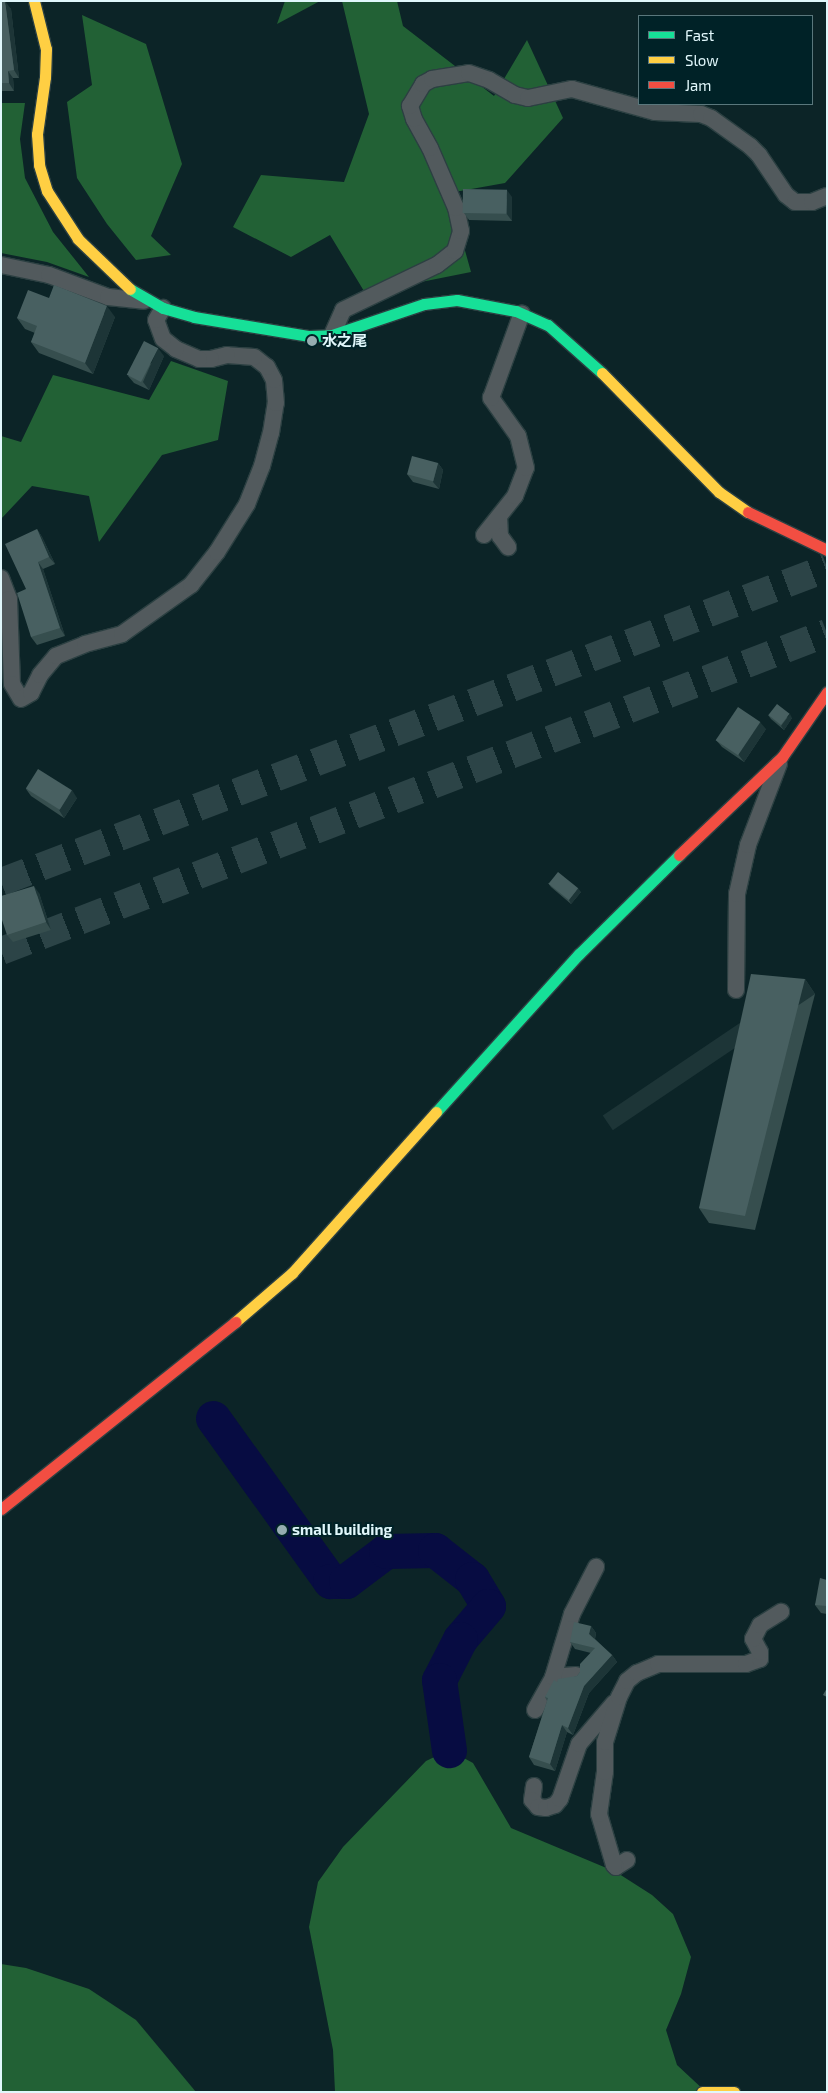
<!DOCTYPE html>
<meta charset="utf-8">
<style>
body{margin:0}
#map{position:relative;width:828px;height:2093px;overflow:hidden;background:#0c2427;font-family:"Exo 2","Noto Sans JP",sans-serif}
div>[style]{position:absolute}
.forest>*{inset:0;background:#226135}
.river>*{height:35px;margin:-17.5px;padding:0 17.5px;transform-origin:17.5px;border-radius:17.5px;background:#070c42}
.highway-tunnel>*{height:28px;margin-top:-14px;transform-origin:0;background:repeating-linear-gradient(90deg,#2c4447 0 28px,transparent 0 42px)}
.roads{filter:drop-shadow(1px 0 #2c4042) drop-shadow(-1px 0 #2c4042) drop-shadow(0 1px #2c4042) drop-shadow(0 -1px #2c4042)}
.street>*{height:16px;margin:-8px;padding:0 8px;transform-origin:8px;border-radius:8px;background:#525a5d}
.fast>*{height:11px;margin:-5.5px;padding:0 5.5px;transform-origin:5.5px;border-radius:5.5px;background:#16e098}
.slow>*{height:11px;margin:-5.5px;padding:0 5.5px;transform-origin:5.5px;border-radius:5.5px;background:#ffcf43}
.jam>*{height:11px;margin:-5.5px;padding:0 5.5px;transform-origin:5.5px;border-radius:5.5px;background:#f24e42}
.wall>*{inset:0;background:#364e4e}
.shaded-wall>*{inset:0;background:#1d3537;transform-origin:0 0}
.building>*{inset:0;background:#486061;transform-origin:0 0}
.dots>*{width:14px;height:14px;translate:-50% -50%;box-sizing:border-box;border:2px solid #002227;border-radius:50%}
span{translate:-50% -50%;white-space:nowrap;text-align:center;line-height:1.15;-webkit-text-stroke:4px #002227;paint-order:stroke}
.poi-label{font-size:15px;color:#e0f7fb;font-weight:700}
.left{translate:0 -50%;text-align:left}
.frame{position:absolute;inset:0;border:2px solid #e0f7fb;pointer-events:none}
.legend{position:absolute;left:638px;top:15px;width:175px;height:90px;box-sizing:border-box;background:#002227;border:1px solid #5a777c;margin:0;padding:6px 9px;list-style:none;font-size:15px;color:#e0f7fb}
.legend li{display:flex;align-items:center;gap:10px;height:25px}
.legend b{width:25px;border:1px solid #5a777c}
</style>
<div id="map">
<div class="forest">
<i style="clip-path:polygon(285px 1px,320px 1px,277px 24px)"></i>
<i style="clip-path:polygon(342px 1px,397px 1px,403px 26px,494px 96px,527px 40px,563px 118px,505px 183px,449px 193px,471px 272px,421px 282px,370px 301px,330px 235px,291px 257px,233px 227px,261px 175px,344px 182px,369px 114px)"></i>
<i style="clip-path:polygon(82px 15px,146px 44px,182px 164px,151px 236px,171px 255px,136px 260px,107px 224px,77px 178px,67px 102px,92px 85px)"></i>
<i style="clip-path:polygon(1px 103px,25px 103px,20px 139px,25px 178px,53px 232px,89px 277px,47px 262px,1px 253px)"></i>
<i style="clip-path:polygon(171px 361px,228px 381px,218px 440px,162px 455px,99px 542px,89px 496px,32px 486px,1px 519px,1px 436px,21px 442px,53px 375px,149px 400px)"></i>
<i style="clip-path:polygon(449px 1750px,473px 1763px,511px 1828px,616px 1872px,652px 1895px,673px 1914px,691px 1957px,681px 1994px,666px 2030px,677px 2065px,706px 2092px,335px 2092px,333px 2050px,309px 1927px,318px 1882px,343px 1847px,426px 1761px)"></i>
<i style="clip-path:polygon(1px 1964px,26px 1968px,89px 1989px,136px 2020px,196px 2092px,1px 2092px)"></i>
</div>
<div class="river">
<i style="left:213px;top:1418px;width:201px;rotate:54.3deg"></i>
<i style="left:330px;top:1581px;width:16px"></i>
<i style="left:346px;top:1581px;width:50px;rotate:-36.9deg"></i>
<i style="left:386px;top:1551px;width:49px;rotate:-1.2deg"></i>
<i style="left:435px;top:1550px;width:47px;rotate:38.1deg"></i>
<i style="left:472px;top:1579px;width:31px;rotate:59deg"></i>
<i style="left:488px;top:1606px;width:43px;rotate:130.3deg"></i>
<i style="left:460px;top:1639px;width:46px;rotate:117.1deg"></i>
<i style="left:439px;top:1680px;width:71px;rotate:81.9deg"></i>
</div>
<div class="highway-tunnel">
<i style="left:1px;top:882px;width:884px;rotate:-20.81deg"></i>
<i style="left:1px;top:951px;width:885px;rotate:-21.06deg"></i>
</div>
<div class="roads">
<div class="street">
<i style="left:1px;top:265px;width:49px;rotate:11.8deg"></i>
<i style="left:49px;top:275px;width:63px;rotate:20.4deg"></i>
<i style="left:108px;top:297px;width:36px;rotate:6deg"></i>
<i style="left:332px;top:335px;width:27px;rotate:-66deg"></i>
<i style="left:343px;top:310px;width:104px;rotate:-25.6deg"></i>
<i style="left:437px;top:265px;width:23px;rotate:-38deg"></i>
<i style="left:455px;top:251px;width:21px;rotate:-73deg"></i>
<i style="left:461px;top:231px;width:24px;rotate:-102deg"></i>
<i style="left:456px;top:208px;width:65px;rotate:-113.4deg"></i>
<i style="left:430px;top:148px;width:33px;rotate:-119deg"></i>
<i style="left:414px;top:119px;width:14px;rotate:-107deg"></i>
<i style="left:410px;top:106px;width:26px;rotate:-59deg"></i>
<i style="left:423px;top:84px;width:10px;rotate:-29deg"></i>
<i style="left:432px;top:79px;width:37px;rotate:-9deg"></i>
<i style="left:469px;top:73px;width:21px;rotate:19deg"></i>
<i style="left:489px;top:80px;width:30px;rotate:30deg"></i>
<i style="left:515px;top:95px;width:13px;rotate:13deg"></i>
<i style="left:528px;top:98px;width:45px;rotate:-11.6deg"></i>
<i style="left:572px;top:89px;width:86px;rotate:15.5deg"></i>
<i style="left:655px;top:112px;width:46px;rotate:2.5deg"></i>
<i style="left:701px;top:114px;width:11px;rotate:22deg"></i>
<i style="left:711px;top:118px;width:48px;rotate:35.7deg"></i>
<i style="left:750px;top:146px;width:13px;rotate:45deg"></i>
<i style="left:759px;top:155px;width:48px;rotate:56deg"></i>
<i style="left:786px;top:195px;width:11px;rotate:38deg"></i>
<i style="left:795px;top:202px;width:17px"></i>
<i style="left:812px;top:202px;width:16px;rotate:-22deg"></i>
<i style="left:499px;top:517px;width:19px;rotate:87deg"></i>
<i style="left:500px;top:536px;width:14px;rotate:54deg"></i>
<i style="left:484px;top:535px;width:50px;rotate:-51.5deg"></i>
<i style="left:515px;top:496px;width:30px;rotate:-69deg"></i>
<i style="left:526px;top:468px;width:33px;rotate:-104deg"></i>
<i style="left:518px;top:436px;width:47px;rotate:-125.4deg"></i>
<i style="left:491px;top:398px;width:90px;rotate:-70deg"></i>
<i style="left:1px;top:578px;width:22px;rotate:69deg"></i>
<i style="left:9px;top:599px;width:85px;rotate:88deg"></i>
<i style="left:12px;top:684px;width:17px;rotate:59deg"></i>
<i style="left:21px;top:699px;width:12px;rotate:-31deg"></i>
<i style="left:31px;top:693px;width:20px;rotate:-63deg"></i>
<i style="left:40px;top:675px;width:25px;rotate:-50deg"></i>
<i style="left:56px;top:656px;width:31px;rotate:-22deg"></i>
<i style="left:85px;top:644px;width:38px;rotate:-15deg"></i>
<i style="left:122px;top:634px;width:85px;rotate:-35.4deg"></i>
<i style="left:191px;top:585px;width:42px;rotate:-51.8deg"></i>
<i style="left:217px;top:552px;width:57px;rotate:-58deg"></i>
<i style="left:247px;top:504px;width:41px;rotate:-68.5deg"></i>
<i style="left:262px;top:466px;width:34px;rotate:-75deg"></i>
<i style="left:271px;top:433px;width:30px;rotate:-81deg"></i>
<i style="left:276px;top:403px;width:23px;rotate:-95deg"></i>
<i style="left:274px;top:380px;width:15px;rotate:-118deg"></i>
<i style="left:267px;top:367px;width:16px;rotate:-142deg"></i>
<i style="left:254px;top:357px;width:27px;rotate:-176deg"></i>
<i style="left:227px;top:355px;width:16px;rotate:166deg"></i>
<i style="left:211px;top:359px;width:12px;rotate:180deg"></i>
<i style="left:199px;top:359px;width:25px;rotate:-157deg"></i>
<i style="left:176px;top:349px;width:16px;rotate:-142deg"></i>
<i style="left:163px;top:339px;width:20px;rotate:-110deg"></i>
<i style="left:156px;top:320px;width:14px;rotate:-60deg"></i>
<i style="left:736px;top:990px;width:96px;rotate:-89.4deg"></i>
<i style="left:737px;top:894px;width:50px;rotate:-77.3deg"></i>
<i style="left:748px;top:845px;width:87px;rotate:-69.1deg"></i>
<i style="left:553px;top:1677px;width:23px;rotate:-5deg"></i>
<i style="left:535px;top:1710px;width:38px;rotate:-61deg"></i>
<i style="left:553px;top:1677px;width:66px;rotate:-73.2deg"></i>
<i style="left:572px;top:1614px;width:53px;rotate:-62.9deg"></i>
<i style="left:534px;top:1786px;width:14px;rotate:98deg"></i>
<i style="left:532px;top:1800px;width:9px;rotate:49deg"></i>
<i style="left:538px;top:1807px;width:8px;rotate:7deg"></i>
<i style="left:546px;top:1808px;width:9px;rotate:-18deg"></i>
<i style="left:555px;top:1805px;width:8px;rotate:-50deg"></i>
<i style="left:560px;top:1799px;width:58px;rotate:-70.9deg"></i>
<i style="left:579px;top:1744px;width:54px;rotate:-49.5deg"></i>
<i style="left:627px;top:1860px;width:13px;rotate:148deg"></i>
<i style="left:616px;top:1867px;width:3px;rotate:-135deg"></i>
<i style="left:614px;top:1865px;width:53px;rotate:-106.4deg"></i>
<i style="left:599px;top:1814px;width:42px;rotate:-81.9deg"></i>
<i style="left:605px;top:1772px;width:30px;rotate:-90deg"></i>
<i style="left:605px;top:1742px;width:47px;rotate:-72.7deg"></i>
<i style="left:619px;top:1697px;width:18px;rotate:-63deg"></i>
<i style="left:627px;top:1681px;width:13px;rotate:-39deg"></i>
<i style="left:637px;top:1673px;width:23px;rotate:-23deg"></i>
<i style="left:658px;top:1664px;width:88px"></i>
<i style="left:746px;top:1664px;width:15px;rotate:-20deg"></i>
<i style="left:760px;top:1659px;width:7px;rotate:-90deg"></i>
<i style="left:760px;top:1652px;width:15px;rotate:-118deg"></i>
<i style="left:753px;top:1639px;width:16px;rotate:-63deg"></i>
<i style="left:760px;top:1625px;width:25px;rotate:-32deg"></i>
</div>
<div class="fast">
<i style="left:130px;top:289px;width:38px;rotate:30deg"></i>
<i style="left:163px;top:308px;width:32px;rotate:16deg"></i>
<i style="left:194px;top:317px;width:117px;rotate:9.4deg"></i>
<i style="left:309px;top:336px;width:23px;rotate:-2deg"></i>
<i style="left:332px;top:335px;width:97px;rotate:-18.6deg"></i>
<i style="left:424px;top:304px;width:33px;rotate:-7deg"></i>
<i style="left:457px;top:300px;width:60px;rotate:10.6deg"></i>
<i style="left:516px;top:311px;width:35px;rotate:24deg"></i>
<i style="left:548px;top:325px;width:72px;rotate:41.6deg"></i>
<i style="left:436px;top:1112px;width:213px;rotate:-47.9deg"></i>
<i style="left:579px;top:954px;width:141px;rotate:-44.7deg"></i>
</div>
<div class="slow">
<i style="left:34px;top:1px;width:49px;rotate:76deg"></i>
<i style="left:46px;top:49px;width:28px;rotate:92deg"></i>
<i style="left:45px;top:77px;width:58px;rotate:98deg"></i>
<i style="left:37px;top:134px;width:31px;rotate:86deg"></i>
<i style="left:39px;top:165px;width:27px;rotate:73deg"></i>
<i style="left:47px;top:191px;width:57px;rotate:57.1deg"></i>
<i style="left:78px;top:239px;width:72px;rotate:43.9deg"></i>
<i style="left:602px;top:373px;width:167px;rotate:45.5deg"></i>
<i style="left:719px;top:492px;width:35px;rotate:35deg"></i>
<i style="left:235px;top:1322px;width:75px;rotate:-40.7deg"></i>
<i style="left:292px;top:1273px;width:216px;rotate:-48.2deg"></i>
<i style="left:702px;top:2092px;width:32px"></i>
</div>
<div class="jam">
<i style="left:748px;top:512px;width:88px;rotate:25.7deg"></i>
<i style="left:679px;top:855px;width:142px;rotate:-43.6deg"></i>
<i style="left:782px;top:757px;width:79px;rotate:-55.3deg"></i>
<i style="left:1px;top:1509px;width:300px;rotate:-38.6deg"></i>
</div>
</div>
<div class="wall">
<i style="clip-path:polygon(1px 1px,11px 9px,19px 78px,13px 78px,14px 91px,1px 91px)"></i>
<i style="clip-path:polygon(512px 197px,512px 221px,469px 220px,464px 213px)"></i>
<i style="clip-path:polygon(49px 298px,115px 317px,93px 374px,39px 353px,31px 342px,35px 333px,25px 329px,17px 318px)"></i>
<i style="clip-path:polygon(164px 356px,149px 390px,134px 383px,128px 376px)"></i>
<i style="clip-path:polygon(438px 463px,443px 470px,439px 489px,413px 482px,407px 474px)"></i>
<i style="clip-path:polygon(37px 529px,42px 537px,55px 564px,43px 569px,65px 636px,37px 645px,31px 637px,26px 589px)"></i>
<i style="clip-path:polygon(768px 715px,792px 718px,784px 730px,771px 719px)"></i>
<i style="clip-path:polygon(766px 729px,744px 762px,722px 747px,716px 740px)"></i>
<i style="clip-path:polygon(26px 789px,77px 798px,64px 818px,31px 796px)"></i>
<i style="clip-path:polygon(548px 883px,581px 892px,571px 904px,551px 887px)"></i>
<i style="clip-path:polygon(39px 893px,51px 930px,13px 942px,7px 935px)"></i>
<i style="clip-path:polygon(805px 979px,815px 994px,755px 1230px,709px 1223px,699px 1208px)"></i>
<i style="clip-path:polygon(827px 1580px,827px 1614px,821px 1613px,815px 1605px)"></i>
<i style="clip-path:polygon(591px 1626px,596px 1633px,595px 1639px,612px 1655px,617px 1662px,589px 1693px,573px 1735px,567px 1732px,555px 1771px,534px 1765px,529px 1757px,547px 1701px,545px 1697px,557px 1682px,577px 1676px,580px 1672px,591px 1653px,575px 1649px,570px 1642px)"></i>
</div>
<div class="shaded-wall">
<i style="clip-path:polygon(5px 1px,11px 9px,19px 78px,14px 70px)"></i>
<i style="clip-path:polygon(8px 71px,13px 78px,14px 91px,9px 83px)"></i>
<i style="clip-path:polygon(507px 190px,512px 197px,512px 221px,506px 213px)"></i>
<i style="clip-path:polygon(107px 306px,115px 317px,93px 374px,85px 363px)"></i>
<i style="clip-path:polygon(158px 348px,164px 356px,149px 390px,143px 382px)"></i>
<i style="clip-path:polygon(438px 463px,443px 470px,439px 489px,433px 482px)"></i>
<i style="clip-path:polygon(37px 529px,42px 537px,55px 564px,49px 557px)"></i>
<i style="clip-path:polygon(38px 562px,43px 569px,65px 636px,60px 628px)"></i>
<i style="clip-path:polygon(790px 714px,792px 718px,784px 730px,781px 726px)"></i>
<i style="clip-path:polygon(760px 722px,766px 729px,744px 762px,738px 754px)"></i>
<i style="clip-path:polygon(72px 790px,77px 798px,64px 818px,59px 810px)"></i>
<i style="clip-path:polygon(34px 886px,39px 893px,51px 930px,46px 922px)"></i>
<i style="clip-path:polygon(578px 888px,581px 892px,571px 904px,569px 900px)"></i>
<i style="left:805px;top:979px;width:18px;height:244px;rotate:56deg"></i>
<i style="clip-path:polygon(591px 1626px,596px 1633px,594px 1641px,589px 1634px)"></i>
<i style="clip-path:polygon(612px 1655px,617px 1662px,589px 1693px,573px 1735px,568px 1728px,584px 1686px)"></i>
<i style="clip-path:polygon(562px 1725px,567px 1732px,555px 1771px,550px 1764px)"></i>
</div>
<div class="building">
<i style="clip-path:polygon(1px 1px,5px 1px,14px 70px,8px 71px,9px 83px,1px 83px)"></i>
<i style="left:463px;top:189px;width:44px;height:24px;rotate:1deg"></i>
<i style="clip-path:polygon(54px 285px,107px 306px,85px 363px,31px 342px,37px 326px,17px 318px,28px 290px,49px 298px)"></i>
<i style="left:144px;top:341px;width:16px;height:38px;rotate:27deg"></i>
<i style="left:412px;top:456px;width:27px;height:19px;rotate:15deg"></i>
<i style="clip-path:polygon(37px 529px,49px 557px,38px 562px,60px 628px,31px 637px,17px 593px,26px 589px,5px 544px)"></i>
<i style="left:777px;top:704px;width:16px;height:14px;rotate:38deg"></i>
<i style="left:738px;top:707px;width:27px;height:40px;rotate:34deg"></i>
<i style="left:38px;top:769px;width:40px;height:23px;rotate:32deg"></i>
<i style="left:558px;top:872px;width:26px;height:15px;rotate:39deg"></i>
<i style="clip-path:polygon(34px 886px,46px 922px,7px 935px,1px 917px,1px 896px)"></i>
<i style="clip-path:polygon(751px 974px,805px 979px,745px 1216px,699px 1208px)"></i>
<i style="clip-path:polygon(820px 1578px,827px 1580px,827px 1606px,815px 1605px)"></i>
<i style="clip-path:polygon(574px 1622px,591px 1626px,589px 1634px,612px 1655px,584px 1686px,568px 1728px,562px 1725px,550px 1764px,529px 1757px,548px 1698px,545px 1697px,554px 1680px,557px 1682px,558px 1679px,577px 1676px,580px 1672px,580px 1664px,595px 1648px,570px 1642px)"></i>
<i style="clip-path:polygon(827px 1688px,827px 1697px,823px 1695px)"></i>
</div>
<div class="dots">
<i style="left:312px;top:341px;background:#96adb1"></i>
<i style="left:282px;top:1530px;background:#96adb1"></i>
</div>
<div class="poi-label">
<span class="left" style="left:322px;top:341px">水之尾</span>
<span class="left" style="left:292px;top:1530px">small building</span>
</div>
<div class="frame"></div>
<ul class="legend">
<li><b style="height:6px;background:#16e098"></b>Fast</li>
<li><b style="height:6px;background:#ffcf43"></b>Slow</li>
<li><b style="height:6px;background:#f24e42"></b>Jam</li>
</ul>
</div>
